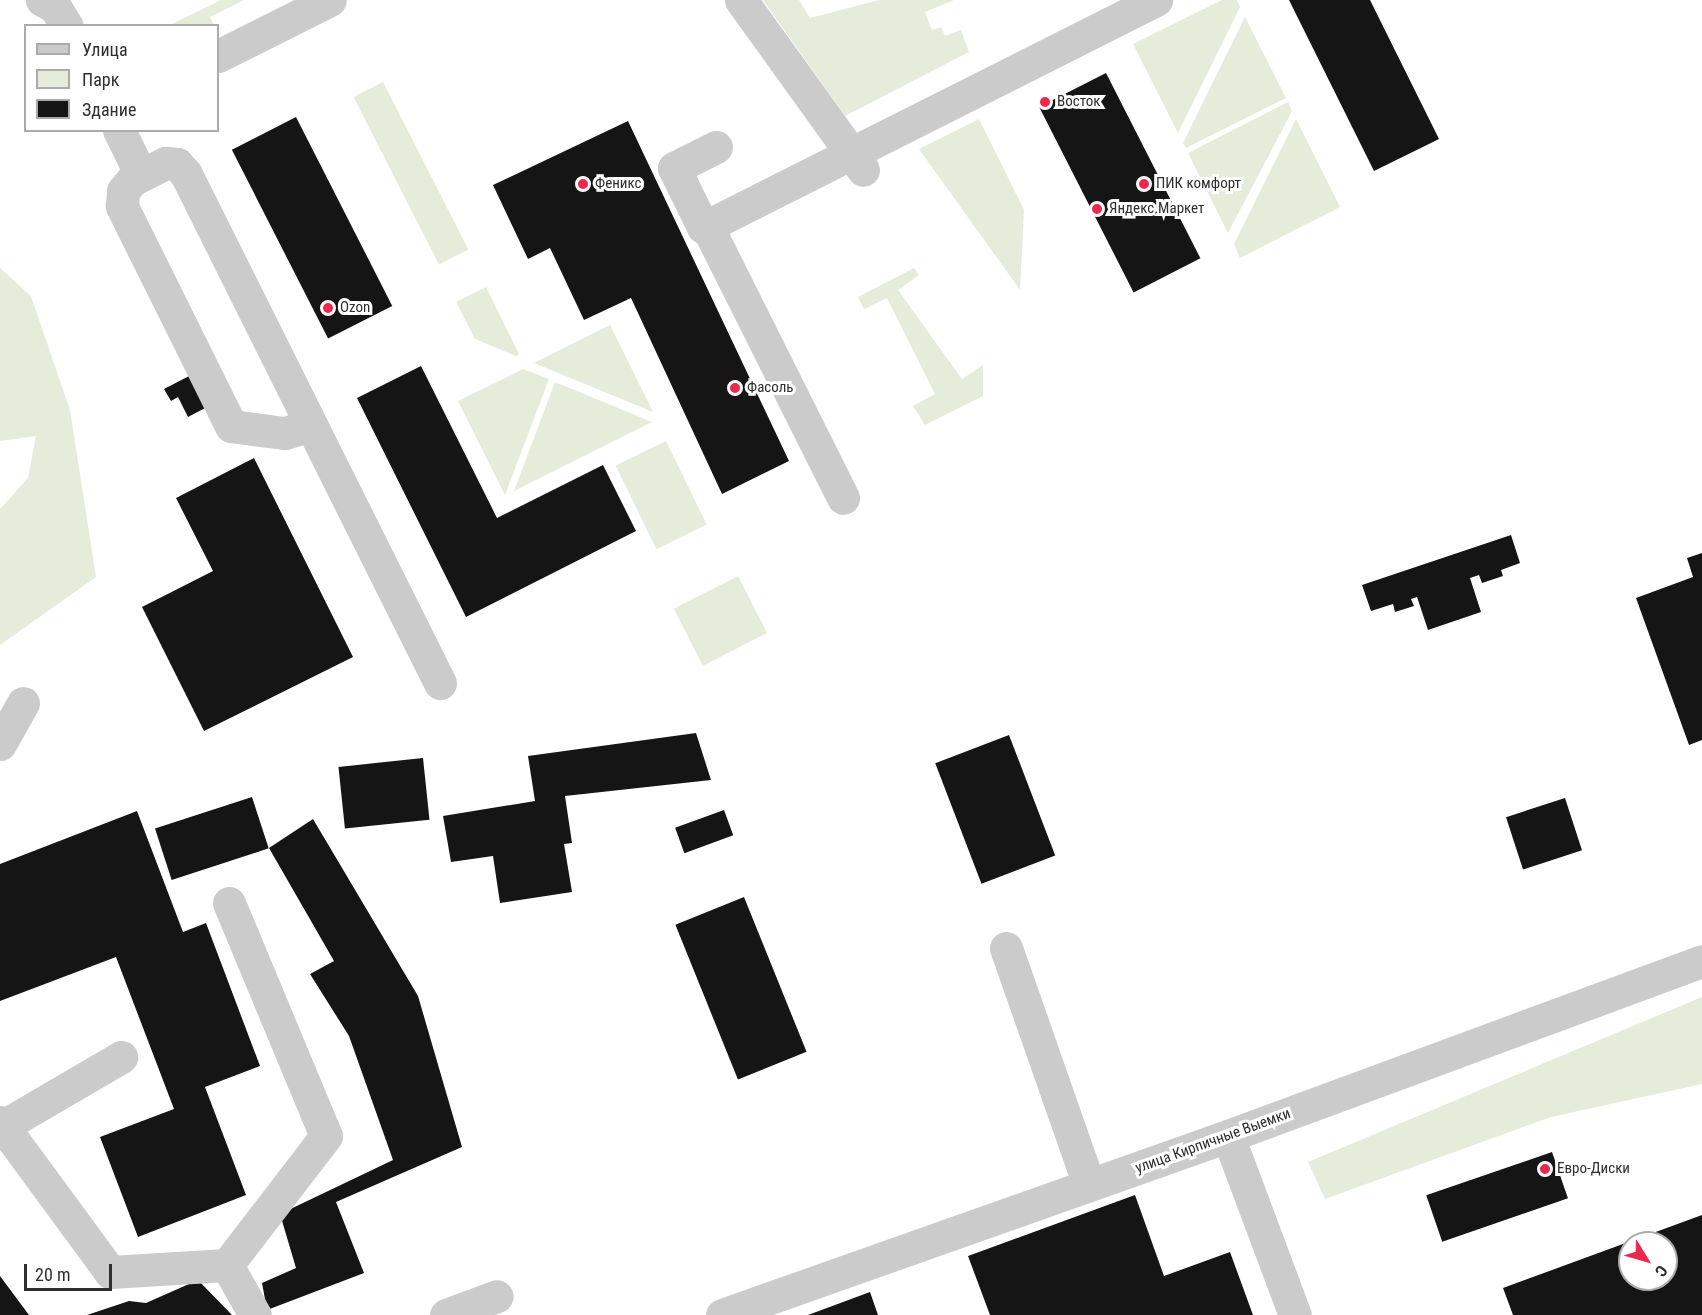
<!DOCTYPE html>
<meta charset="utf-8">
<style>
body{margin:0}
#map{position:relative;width:1702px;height:1315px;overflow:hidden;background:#fff;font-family:"Roboto Condensed",sans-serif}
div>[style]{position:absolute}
.green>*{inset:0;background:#e6ecda;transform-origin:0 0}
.building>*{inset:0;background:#151515;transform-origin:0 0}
.minor>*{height:33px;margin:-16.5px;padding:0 16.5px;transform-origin:16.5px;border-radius:16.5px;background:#cbcbcb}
.dots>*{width:16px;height:16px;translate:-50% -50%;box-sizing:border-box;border:3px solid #fff;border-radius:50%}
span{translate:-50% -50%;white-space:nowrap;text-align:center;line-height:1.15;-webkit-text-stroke:6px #fff;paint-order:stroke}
.poi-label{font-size:15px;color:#2e2e2e}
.left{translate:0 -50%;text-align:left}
.street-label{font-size:15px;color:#2e2e2e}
.legend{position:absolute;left:24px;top:24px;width:195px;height:108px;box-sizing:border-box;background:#fff;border:2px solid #ababab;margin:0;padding:8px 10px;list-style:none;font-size:18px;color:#2e2e2e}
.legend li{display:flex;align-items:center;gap:12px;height:30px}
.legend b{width:30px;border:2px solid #ababab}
.north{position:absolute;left:1618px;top:1231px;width:60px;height:60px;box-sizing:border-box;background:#fff;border:2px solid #ababab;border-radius:50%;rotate:127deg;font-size:16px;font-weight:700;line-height:24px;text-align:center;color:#2e2e2e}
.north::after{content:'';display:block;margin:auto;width:21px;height:27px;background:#ee274c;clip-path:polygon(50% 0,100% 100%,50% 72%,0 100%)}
.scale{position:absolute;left:24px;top:1264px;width:88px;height:27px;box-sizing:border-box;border:3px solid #2e2e2e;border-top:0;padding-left:8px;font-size:18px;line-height:21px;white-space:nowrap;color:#2e2e2e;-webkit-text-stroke:4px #fff;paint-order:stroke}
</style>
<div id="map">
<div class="green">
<i style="clip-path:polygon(221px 0,244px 0,210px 17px,214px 25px,170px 25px)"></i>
<i style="clip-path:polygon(763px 0,799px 0,810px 18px,879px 0,954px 0,925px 12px,932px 30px,941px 27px,945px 36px,961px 30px,969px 52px,845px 116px)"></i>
<i style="clip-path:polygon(1222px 0,1237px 0,1240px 7px,1178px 133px,1133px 44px)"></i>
<i style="clip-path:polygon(1245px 17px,1286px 98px,1186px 148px,1183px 143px)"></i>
<i style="left:383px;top:82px;width:188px;height:33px;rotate:63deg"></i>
<i style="clip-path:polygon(1288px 102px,1292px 111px,1228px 233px,1188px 153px)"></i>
<i style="clip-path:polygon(979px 119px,1024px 210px,1020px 290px,919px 149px)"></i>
<i style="clip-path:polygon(1296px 119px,1340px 207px,1240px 258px,1234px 244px)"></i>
<i style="clip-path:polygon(0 268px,31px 296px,70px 410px,96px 577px,0 645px,0 509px,28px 478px,36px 436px,0 441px)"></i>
<i style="clip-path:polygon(914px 268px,919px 275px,898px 290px,962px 379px,983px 365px,983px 396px,925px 425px,913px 406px,935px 394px,887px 298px,864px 309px,858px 297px)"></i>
<i style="clip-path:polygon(486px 287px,519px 354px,516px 356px,475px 339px,456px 302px)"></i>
<i style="clip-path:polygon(610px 325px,653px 412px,534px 363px)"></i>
<i style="clip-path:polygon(523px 369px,549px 379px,505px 495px,458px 401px)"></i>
<i style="clip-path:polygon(555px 382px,652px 422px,514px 491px)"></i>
<i style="left:666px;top:441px;width:93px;height:56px;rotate:64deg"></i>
<i style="left:738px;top:576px;width:64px;height:72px;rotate:63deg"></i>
<i style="clip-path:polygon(1702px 997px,1702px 1084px,1551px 1117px,1325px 1199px,1308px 1162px)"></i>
</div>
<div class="building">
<i style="clip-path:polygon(1289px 0,1370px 0,1439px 139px,1374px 171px)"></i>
<i style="left:1106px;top:73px;width:208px;height:75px;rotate:63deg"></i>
<i style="left:296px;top:117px;width:212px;height:72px;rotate:63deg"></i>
<i style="clip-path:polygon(628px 121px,789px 461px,722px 494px,631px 298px,584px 320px,550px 248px,528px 259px,493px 185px)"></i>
<i style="clip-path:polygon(421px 366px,497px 518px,603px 465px,636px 531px,466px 617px,357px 398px)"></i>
<i style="clip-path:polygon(193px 374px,209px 406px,188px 417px,178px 397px,171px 401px,164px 389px)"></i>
<i style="clip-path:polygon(254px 458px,353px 657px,204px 731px,142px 607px,213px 571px,176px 498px)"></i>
<i style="clip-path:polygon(1511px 535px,1520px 563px,1501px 570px,1503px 576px,1482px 583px,1479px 575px,1470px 578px,1481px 612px,1428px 630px,1417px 597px,1411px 599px,1414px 606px,1395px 612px,1393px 604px,1371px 611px,1362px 585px)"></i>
<i style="clip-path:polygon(1702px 553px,1702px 740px,1689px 745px,1636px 598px,1693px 577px,1687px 558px)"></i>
<i style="clip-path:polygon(696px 733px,711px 780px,565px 796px,572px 843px,564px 844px,572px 892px,500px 903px,493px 856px,451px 862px,443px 816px,535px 801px,528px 756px)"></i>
<i style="left:1009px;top:735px;width:129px;height:79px;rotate:69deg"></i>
<i style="left:423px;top:758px;width:62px;height:85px;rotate:84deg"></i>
<i style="left:252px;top:797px;width:54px;height:102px;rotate:72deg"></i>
<i style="left:1565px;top:798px;width:55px;height:62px;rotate:72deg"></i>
<i style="left:724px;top:810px;width:27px;height:52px;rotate:70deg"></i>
<i style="clip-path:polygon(137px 811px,183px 932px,206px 923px,260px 1066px,205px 1087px,246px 1195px,138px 1237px,100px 1137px,174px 1109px,116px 957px,0 1001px,0 864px)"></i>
<i style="clip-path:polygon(313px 819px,418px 996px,462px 1147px,336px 1202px,364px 1273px,267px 1310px,262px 1283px,296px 1268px,280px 1214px,393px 1160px,349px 1036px,310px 974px,334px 961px,269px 848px)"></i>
<i style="left:744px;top:897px;width:167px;height:74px;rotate:68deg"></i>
<i style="left:1552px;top:1152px;width:49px;height:133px;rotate:71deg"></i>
<i style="clip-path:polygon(1135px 1195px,1164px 1276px,1230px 1252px,1253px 1315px,990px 1315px,968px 1256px)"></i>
<i style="clip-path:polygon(evenodd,1702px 1215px,1702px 1315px,1513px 1315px,1503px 1288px,1702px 1215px,1630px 1243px,1666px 1243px,1666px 1279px,1630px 1279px,1630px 1243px)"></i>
<i style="clip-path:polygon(0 1276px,29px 1315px,0 1315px)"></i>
<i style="clip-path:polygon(198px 1280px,232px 1315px,87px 1315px,129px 1301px,146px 1303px)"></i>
<i style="clip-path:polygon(870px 1292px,878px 1315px,808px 1315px)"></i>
</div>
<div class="minor">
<i style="left:42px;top:0;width:15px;rotate:28deg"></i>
<i style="left:55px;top:7px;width:22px;rotate:58deg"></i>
<i style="left:741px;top:0;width:209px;rotate:54.3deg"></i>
<i style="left:218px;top:56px;width:125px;rotate:-26.6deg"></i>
<i style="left:119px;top:130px;width:50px;rotate:63.9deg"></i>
<i style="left:716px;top:147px;width:47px;rotate:153.4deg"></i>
<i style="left:674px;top:168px;width:66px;rotate:63.8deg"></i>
<i style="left:703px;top:227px;width:4px;rotate:-14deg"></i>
<i style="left:707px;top:226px;width:304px;rotate:63.4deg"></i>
<i style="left:707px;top:226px;width:503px;rotate:-26.72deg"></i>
<i style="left:311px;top:425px;width:28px;rotate:163deg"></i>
<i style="left:284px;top:433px;width:53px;rotate:-172.5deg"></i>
<i style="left:231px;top:426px;width:246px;rotate:-116.4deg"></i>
<i style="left:122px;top:206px;width:15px;rotate:-86deg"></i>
<i style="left:123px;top:191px;width:14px;rotate:-51deg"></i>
<i style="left:132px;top:180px;width:38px;rotate:-27deg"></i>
<i style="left:166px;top:163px;width:11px;rotate:5deg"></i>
<i style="left:177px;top:164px;width:13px;rotate:48deg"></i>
<i style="left:186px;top:174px;width:569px;rotate:63.48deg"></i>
<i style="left:0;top:744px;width:47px;rotate:-60.7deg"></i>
<i style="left:229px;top:903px;width:252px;rotate:67.4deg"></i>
<i style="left:326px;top:1136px;width:163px;rotate:127.5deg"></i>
<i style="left:227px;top:1265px;width:57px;rotate:60.8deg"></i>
<i style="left:1006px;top:948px;width:251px;rotate:70.7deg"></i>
<i style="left:0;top:1122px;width:186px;rotate:53.7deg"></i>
<i style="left:110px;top:1272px;width:117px;rotate:-3.4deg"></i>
<i style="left:3px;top:1126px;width:137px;rotate:-30.3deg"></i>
<i style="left:1228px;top:1136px;width:191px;rotate:69.5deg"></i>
<i style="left:446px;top:1315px;width:54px;rotate:-20.4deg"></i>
<i style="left:722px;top:1315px;width:537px;rotate:-19.48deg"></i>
<i style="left:1228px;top:1136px;width:505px;rotate:-20.26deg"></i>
</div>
<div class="dots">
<i style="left:1045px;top:102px;background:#ee274c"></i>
<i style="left:583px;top:184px;background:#ee274c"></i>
<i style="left:1144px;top:184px;background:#ee274c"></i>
<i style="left:1097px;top:209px;background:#ee274c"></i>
<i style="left:328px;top:308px;background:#ee274c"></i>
<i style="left:735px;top:388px;background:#ee274c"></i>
<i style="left:1545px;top:1169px;background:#ee274c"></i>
</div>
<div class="poi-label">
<span class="left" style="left:1057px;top:102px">Восток</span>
<span class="left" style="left:595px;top:184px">Феникс</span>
<span class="left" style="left:1156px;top:184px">ПИК комфорт</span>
<span class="left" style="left:1109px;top:209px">Яндекс.Маркет</span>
<span class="left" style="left:340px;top:308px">Ozon</span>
<span class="left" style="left:747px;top:388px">Фасоль</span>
<span class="left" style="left:1557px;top:1169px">Евро-Диски</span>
</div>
<div class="street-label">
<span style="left:1213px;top:1141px;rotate:-20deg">улица Кирпичные Выемки</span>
</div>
<ul class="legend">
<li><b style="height:8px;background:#cbcbcb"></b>Улица</li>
<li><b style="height:16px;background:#e6ecda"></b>Парк</li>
<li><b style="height:16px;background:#151515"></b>Здание</li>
</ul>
<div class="north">С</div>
<div class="scale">20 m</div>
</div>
